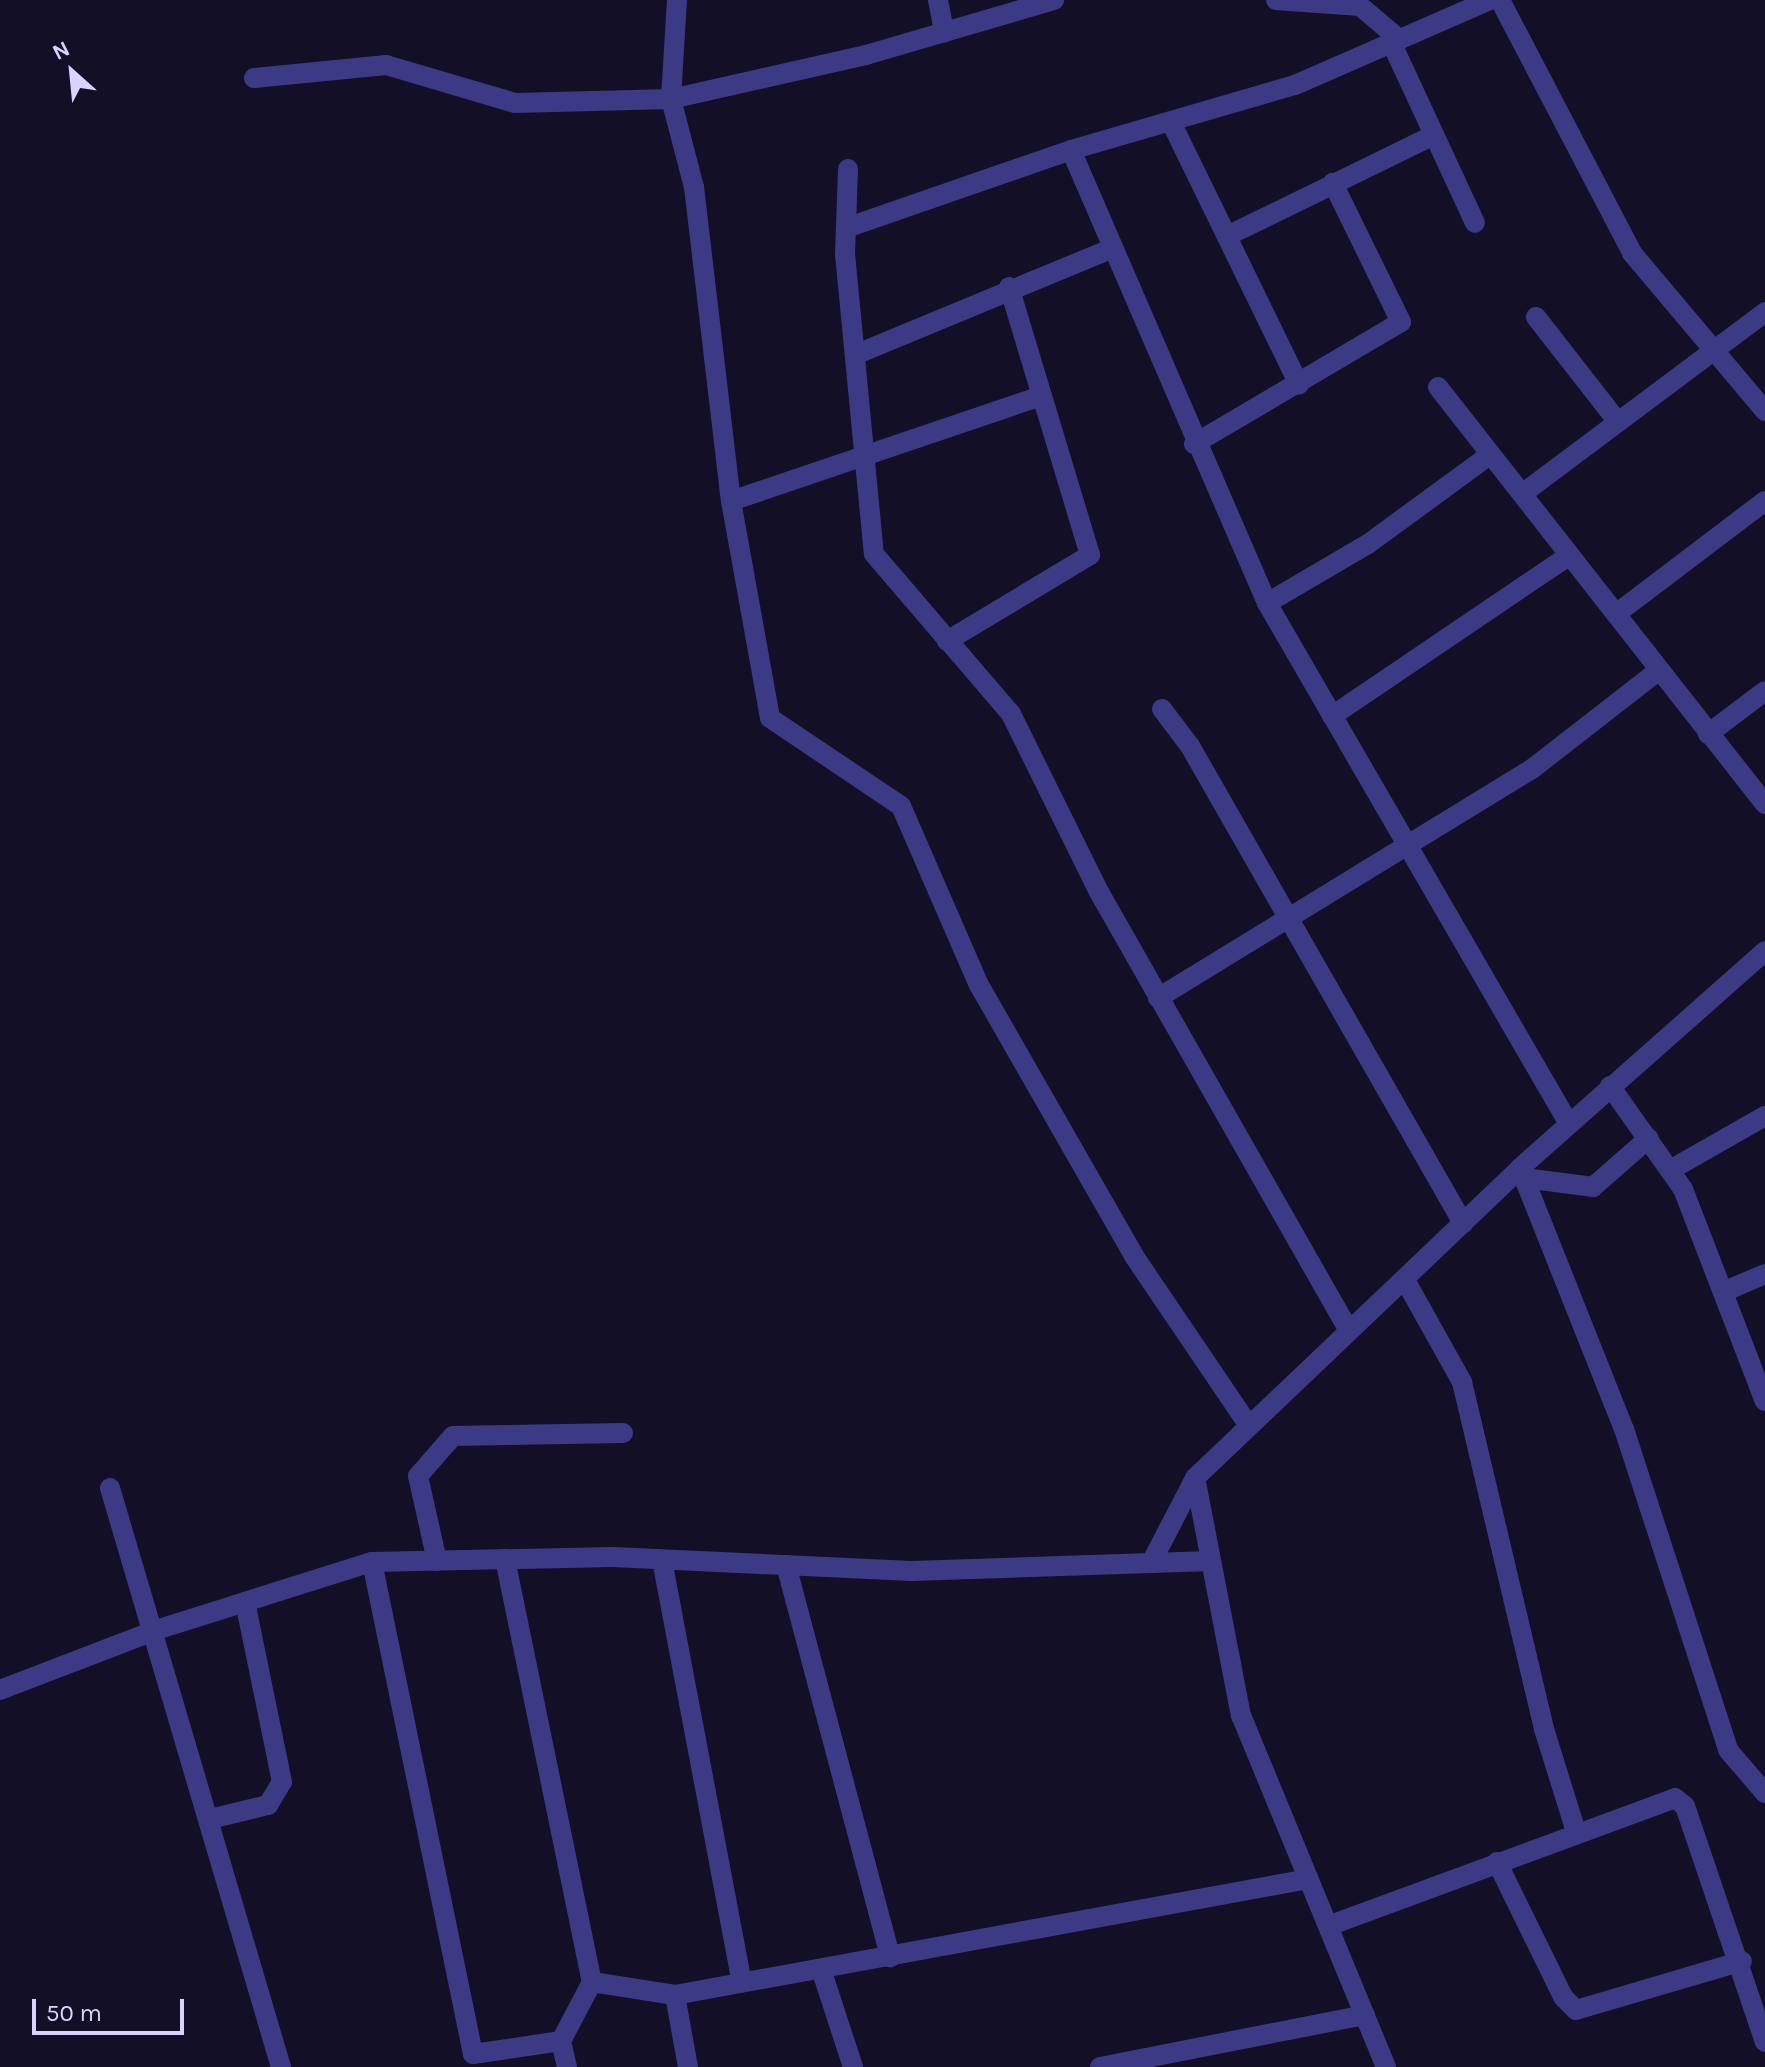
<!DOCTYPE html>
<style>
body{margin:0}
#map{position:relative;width:1765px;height:2067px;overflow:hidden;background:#130f26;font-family:Karla,sans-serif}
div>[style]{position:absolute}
.minor>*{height:20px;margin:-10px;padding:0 10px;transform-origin:10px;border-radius:10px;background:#3d3a85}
span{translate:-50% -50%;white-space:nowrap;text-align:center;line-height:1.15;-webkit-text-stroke:7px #130f26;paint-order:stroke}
.north{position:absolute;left:32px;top:32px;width:80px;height:80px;-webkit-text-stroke:6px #130f26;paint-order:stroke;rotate:333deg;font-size:22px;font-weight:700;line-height:32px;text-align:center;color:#d9d4ff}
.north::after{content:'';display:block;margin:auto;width:28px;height:36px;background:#d9d4ff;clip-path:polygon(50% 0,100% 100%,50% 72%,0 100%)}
.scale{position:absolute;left:32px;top:1999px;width:152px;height:36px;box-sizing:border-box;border:4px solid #d9d4ff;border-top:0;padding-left:10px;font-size:24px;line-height:28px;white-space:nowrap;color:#d9d4ff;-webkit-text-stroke:6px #130f26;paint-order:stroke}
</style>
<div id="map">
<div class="minor">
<i style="left:677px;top:0;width:99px;rotate:93.5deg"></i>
<i style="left:671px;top:99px;width:91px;rotate:75.4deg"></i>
<i style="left:694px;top:187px;width:316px;rotate:83.3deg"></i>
<i style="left:731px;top:501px;width:220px;rotate:79.8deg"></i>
<i style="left:770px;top:718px;width:158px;rotate:33.9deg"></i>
<i style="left:901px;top:806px;width:195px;rotate:66.5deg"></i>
<i style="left:979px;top:985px;width:312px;rotate:60.2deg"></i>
<i style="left:1134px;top:1256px;width:205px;rotate:55.9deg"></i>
<i style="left:938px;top:0;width:33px;rotate:79deg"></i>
<i style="left:1276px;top:0;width:84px;rotate:4.1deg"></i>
<i style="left:1360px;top:6px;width:52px;rotate:40.4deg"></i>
<i style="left:1500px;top:0;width:285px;rotate:62.4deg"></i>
<i style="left:1632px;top:253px;width:207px;rotate:49.9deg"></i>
<i style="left:1392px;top:44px;width:197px;rotate:65.1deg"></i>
<i style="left:254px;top:78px;width:133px;rotate:-5.6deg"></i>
<i style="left:386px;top:65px;width:134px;rotate:16.4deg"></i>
<i style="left:515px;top:103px;width:156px;rotate:-1.5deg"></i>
<i style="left:671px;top:99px;width:200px;rotate:-12.7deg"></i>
<i style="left:866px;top:55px;width:196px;rotate:-16.3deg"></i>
<i style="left:1171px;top:122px;width:292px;rotate:64deg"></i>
<i style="left:1071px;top:150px;width:233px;rotate:-16.2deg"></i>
<i style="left:1295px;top:85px;width:213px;rotate:-23.6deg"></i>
<i style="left:848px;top:169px;width:85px;rotate:92deg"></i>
<i style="left:845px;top:254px;width:301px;rotate:84.5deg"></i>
<i style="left:874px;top:554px;width:211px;rotate:49.4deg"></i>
<i style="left:1011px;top:714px;width:199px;rotate:63.7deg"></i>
<i style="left:1099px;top:892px;width:503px;rotate:60.33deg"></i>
<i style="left:846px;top:228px;width:238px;rotate:-19.1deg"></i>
<i style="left:1071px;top:150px;width:494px;rotate:66.6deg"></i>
<i style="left:1267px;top:603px;width:602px;rotate:59.9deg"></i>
<i style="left:1227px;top:236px;width:228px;rotate:-26deg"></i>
<i style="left:1536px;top:317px;width:133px;rotate:52deg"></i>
<i style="left:857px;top:354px;width:274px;rotate:-22.5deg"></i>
<i style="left:1438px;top:387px;width:530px;rotate:51.9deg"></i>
<i style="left:1194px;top:444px;width:240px;rotate:-30.5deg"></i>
<i style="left:1401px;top:322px;width:155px;rotate:-116.1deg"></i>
<i style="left:1522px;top:494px;width:304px;rotate:-36.8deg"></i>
<i style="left:731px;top:501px;width:328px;rotate:-18.7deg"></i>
<i style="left:1267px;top:603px;width:117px;rotate:-30.3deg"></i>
<i style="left:1368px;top:544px;width:152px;rotate:-36.2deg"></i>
<i style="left:1616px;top:614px;width:187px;rotate:-37.2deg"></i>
<i style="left:947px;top:641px;width:167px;rotate:-31deg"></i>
<i style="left:1090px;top:555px;width:280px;rotate:-106.8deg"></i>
<i style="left:1162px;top:709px;width:46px;rotate:52.9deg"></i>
<i style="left:1190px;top:746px;width:550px;rotate:60.22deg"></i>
<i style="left:1332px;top:716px;width:287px;rotate:-34.1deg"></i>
<i style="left:1708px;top:734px;width:71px;rotate:-37deg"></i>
<i style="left:1158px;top:998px;width:439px;rotate:-31.5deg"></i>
<i style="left:1532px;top:769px;width:161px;rotate:-37.9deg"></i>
<i style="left:1610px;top:1086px;width:126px;rotate:54.7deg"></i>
<i style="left:1683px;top:1189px;width:227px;rotate:68.9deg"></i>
<i style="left:1520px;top:1168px;width:281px;rotate:68.3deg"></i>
<i style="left:1624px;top:1429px;width:337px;rotate:72deg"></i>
<i style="left:1728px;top:1750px;width:57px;rotate:49.3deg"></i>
<i style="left:1672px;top:1169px;width:107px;rotate:-29.7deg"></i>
<i style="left:1524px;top:1178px;width:70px;rotate:7.4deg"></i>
<i style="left:1593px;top:1187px;width:74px;rotate:-41.2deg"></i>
<i style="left:1405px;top:1280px;width:117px;rotate:60.8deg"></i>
<i style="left:1462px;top:1382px;width:357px;rotate:76.7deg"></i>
<i style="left:1544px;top:1729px;width:108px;rotate:72.7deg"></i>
<i style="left:1725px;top:1291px;width:43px;rotate:-23deg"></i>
<i style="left:110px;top:1488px;width:604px;rotate:73.55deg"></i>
<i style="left:505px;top:1559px;width:432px;rotate:78.4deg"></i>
<i style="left:592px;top:1982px;width:67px;rotate:117.7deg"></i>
<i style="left:662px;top:1560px;width:430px;rotate:79.3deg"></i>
<i style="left:437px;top:1561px;width:87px;rotate:-102.6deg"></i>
<i style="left:418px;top:1476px;width:53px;rotate:-48.8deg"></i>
<i style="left:453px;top:1436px;width:170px;rotate:-1deg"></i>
<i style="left:1151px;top:1563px;width:96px;rotate:-62.6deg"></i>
<i style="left:786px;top:1565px;width:406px;rotate:75.1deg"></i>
<i style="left:0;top:1690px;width:167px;rotate:-21deg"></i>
<i style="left:156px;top:1630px;width:226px;rotate:-17.5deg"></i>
<i style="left:210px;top:1819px;width:60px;rotate:-13.6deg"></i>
<i style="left:268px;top:1805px;width:27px;rotate:-59deg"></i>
<i style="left:282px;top:1782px;width:184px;rotate:-101.6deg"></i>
<i style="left:1497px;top:1862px;width:150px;rotate:63.9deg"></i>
<i style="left:1563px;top:1997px;width:18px;rotate:45deg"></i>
<i style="left:1576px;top:2010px;width:173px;rotate:-16.4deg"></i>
<i style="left:1328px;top:1926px;width:370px;rotate:-20.2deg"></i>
<i style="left:1675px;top:1798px;width:13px;rotate:39deg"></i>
<i style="left:1685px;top:1806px;width:249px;rotate:71.3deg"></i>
<i style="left:821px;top:1969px;width:103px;rotate:71.9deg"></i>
<i style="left:592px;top:1982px;width:84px;rotate:8.9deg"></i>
<i style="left:675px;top:1995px;width:644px;rotate:-10.38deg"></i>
<i style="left:675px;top:1995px;width:73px;rotate:79.8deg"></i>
<i style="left:567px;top:2067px;width:27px;rotate:-103deg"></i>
<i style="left:561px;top:2041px;width:89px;rotate:171.6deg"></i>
<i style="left:473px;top:2054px;width:502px;rotate:-101.6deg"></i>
<i style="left:372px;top:1562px;width:241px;rotate:-1.2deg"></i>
<i style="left:613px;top:1557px;width:299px;rotate:2.7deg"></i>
<i style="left:912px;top:1571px;width:299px;rotate:-1.9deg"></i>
<i style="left:1100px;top:2067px;width:270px;rotate:-11.1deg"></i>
<i style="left:1386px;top:2067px;width:380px;rotate:-112.4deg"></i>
<i style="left:1241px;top:1716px;width:242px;rotate:-100.9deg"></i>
<i style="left:1195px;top:1478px;width:449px;rotate:-43.6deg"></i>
<i style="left:1520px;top:1168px;width:327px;rotate:-41.5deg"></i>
</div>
<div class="north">N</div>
<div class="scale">50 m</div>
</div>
